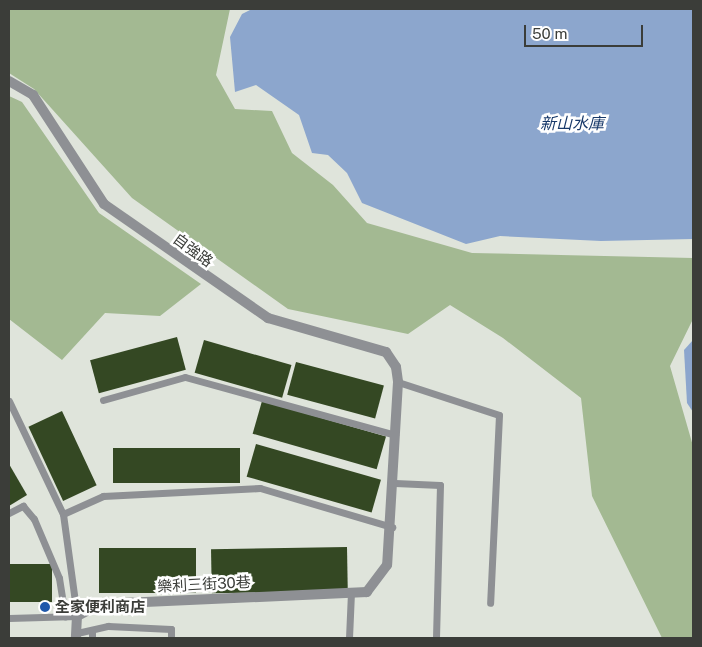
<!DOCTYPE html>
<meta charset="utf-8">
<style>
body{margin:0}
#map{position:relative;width:702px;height:647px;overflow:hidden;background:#dfe4db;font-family:"Public Sans","Noto Sans TC",sans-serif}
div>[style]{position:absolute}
.green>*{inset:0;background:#a3b992}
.water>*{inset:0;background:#8ca6cd}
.building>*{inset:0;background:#344823;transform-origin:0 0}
.lane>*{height:7px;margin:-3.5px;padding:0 3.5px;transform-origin:3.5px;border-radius:3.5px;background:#8e9094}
.street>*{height:10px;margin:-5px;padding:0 5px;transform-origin:5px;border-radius:5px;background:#8e9094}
.dots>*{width:14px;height:14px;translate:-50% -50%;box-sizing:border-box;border:2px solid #fff;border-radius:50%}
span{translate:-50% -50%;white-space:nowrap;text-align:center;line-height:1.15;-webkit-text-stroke:5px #fff;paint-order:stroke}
.street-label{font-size:15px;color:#3b3d39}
.poi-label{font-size:15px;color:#3b3d39;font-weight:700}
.left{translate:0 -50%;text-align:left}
.water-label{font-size:16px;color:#18396a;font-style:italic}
.frame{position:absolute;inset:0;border:10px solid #3b3d39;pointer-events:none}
.scale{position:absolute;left:524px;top:25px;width:119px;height:22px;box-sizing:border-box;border:2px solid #3b3d39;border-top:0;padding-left:6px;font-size:15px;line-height:18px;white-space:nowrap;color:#3b3d39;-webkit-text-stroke:4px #fff;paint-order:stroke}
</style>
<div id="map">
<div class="green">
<i style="clip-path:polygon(9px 9px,230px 9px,216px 75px,235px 109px,272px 111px,292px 153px,333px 185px,367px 223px,472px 253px,693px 258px,693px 319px,670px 366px,693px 446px,693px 638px,662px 638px,592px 496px,581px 398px,503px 338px,450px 305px,408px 334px,288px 309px,132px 198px,34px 89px,9px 73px)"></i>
<i style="clip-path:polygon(9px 96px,22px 102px,99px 213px,201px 284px,160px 316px,105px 313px,62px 360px,9px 319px)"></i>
</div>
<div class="water">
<i style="clip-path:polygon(252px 9px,693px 9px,693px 239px,601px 241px,500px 236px,466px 244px,362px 203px,347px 173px,328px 155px,312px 153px,299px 115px,256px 85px,235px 92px,230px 37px,242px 14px)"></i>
<i style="clip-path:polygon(693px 340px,693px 412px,687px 403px,684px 350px)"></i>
</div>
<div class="building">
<i style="left:177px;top:337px;width:34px;height:90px;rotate:75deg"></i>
<i style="left:204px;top:340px;width:91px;height:34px;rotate:16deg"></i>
<i style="left:296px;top:362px;width:91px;height:34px;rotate:15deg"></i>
<i style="left:262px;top:401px;width:129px;height:34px;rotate:16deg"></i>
<i style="left:62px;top:411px;width:82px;height:37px;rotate:65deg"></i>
<i style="left:256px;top:444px;width:130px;height:34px;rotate:16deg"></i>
<i style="left:113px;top:448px;width:127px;height:35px"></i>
<i style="clip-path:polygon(9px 464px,27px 495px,9px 506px)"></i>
<i style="left:347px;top:547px;width:44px;height:136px;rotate:89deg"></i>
<i style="left:99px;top:548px;width:97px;height:45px"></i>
<i style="left:9px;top:564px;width:43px;height:38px"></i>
</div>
<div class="lane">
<i style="left:398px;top:382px;width:106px;rotate:18.1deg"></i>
<i style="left:499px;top:415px;width:188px;rotate:92.7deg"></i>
<i style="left:103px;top:400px;width:85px;rotate:-15.7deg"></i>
<i style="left:185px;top:377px;width:218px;rotate:15.4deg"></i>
<i style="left:9px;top:401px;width:125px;rotate:64.5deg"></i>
<i style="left:63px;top:514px;width:103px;rotate:82.2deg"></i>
<i style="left:77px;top:616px;width:68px;rotate:178.3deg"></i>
<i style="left:395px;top:483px;width:45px;rotate:2.5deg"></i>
<i style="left:440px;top:485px;width:153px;rotate:91.5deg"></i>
<i style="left:9px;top:513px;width:16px;rotate:-27deg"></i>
<i style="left:23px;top:506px;width:17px;rotate:50deg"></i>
<i style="left:34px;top:519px;width:64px;rotate:67deg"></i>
<i style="left:59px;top:578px;width:39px;rotate:81deg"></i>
<i style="left:63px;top:514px;width:44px;rotate:-24.2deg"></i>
<i style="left:103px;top:496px;width:157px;rotate:-2.9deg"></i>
<i style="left:260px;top:488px;width:138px;rotate:16.5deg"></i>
<i style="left:77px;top:633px;width:32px;rotate:-13deg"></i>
<i style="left:108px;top:626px;width:63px;rotate:2.7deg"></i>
<i style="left:171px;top:629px;width:9px;rotate:90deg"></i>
<i style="left:92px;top:638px;width:8px;rotate:-90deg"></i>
<i style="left:349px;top:638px;width:45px;rotate:-87.5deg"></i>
</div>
<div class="street">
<i style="left:9px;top:81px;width:28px;rotate:30deg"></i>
<i style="left:33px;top:95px;width:130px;rotate:56.9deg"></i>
<i style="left:104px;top:204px;width:200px;rotate:34.8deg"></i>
<i style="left:268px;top:318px;width:123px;rotate:16.1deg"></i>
<i style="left:386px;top:352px;width:18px;rotate:56deg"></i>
<i style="left:396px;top:367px;width:15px;rotate:82deg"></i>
<i style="left:398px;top:382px;width:183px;rotate:93.4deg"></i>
<i style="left:387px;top:565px;width:34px;rotate:127deg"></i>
<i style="left:367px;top:592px;width:267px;rotate:177.4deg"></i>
<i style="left:100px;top:604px;width:26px;rotate:152deg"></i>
<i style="left:77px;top:616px;width:22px;rotate:93deg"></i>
</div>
<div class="dots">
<i style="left:45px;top:607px;background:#1f58aa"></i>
</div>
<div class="street-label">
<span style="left:193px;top:250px;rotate:36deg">自強路</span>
<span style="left:204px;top:584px;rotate:-3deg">樂利三街30巷</span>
</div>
<div class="poi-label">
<span class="left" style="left:55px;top:607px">全家便利商店</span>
</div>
<div class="water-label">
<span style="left:572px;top:124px">新山水庫</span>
</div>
<div class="frame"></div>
<div class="scale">50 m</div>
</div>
